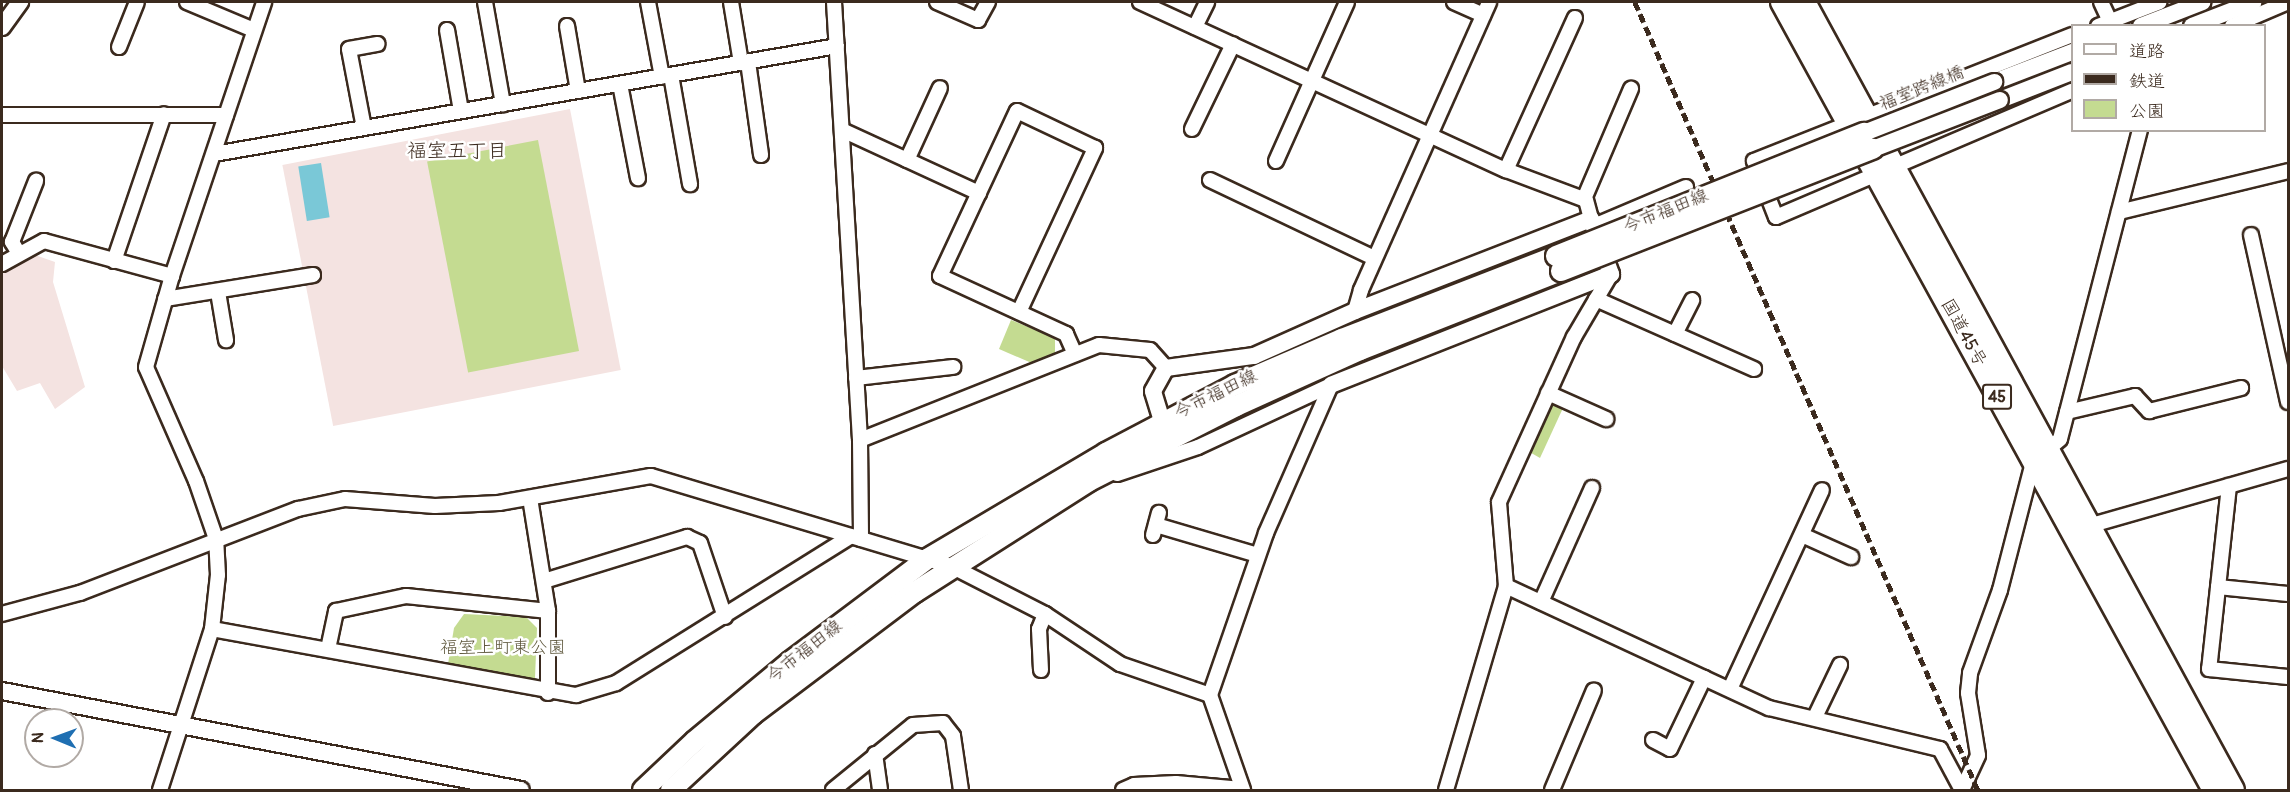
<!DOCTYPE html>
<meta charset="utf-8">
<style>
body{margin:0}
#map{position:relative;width:2290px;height:792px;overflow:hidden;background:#fff;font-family:Pangolin,"Klee One",sans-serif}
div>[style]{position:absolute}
.built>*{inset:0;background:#f4e3e1;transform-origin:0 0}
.green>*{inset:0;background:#c4db91;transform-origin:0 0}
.water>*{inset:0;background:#7ac8d7;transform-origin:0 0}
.roads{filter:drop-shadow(2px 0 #3b2a1e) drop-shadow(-2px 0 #3b2a1e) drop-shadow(0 2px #3b2a1e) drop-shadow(0 -2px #3b2a1e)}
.minor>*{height:14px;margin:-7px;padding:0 7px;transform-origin:7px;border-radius:7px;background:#fff}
.tertiary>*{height:16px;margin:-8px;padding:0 8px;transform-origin:8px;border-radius:8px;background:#fff}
.secondary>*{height:20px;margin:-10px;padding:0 10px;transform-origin:10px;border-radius:10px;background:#fff}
.trunk>*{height:22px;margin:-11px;padding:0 11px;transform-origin:11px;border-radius:11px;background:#fff}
.rail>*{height:4.5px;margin-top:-2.25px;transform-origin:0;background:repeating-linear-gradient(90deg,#3b2a1e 0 9px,transparent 0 13.5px)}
.bridges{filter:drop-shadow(2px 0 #3b2a1e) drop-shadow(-2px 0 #3b2a1e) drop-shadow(0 2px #3b2a1e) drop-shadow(0 -2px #3b2a1e)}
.tertiary-bridge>*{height:16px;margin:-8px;padding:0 8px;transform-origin:8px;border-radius:8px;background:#fff}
.secondary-bridge>*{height:20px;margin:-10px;padding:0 10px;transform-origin:10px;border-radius:10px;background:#fff}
span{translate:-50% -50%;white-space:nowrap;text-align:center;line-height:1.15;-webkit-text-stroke:5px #fff;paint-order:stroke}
.shield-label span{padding:2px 4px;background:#fff;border:2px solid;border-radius:4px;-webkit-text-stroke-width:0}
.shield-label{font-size:16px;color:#3b2a1e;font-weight:700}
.street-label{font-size:18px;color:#3b2a1e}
.park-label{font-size:18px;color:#5d563b}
.neighbourhood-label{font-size:20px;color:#3b2a1e}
.frame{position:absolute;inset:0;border:3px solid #3b2a1e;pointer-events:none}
.legend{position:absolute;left:2071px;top:24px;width:195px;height:108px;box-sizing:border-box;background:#fff;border:2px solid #b1aaa5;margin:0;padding:8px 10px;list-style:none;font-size:18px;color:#3b2a1e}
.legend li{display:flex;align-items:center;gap:12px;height:30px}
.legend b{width:30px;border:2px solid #b1aaa5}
.north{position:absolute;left:24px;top:708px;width:60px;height:60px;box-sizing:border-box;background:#fff;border:2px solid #b1aaa5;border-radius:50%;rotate:271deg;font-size:16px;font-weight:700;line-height:24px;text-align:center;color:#3b2a1e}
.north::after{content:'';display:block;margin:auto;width:21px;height:27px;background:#1f6fb2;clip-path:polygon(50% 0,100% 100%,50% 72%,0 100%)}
</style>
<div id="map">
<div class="built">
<i style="left:570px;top:109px;width:266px;height:293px;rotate:79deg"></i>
<i style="clip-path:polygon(35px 255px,55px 262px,53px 282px,85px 387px,55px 409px,40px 383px,17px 391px,2px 366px,2px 274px)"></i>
</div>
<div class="green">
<i style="left:538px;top:140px;width:215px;height:113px;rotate:79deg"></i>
<i style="clip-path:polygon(1011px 320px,1055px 338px,1055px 353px,1034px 364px,999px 349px)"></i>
<i style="clip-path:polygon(1555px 405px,1563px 408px,1540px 458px,1526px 450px,1545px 409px)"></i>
<i style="clip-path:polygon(464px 614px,526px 617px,537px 628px,535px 678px,529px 685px,458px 671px,448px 664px,454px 628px)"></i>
</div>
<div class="water">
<i style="left:321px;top:163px;width:55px;height:23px;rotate:81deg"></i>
</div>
<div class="roads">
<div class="minor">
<i style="left:187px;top:2px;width:73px;rotate:22.7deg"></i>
<i style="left:485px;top:2px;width:104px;rotate:80deg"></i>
<i style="left:648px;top:2px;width:76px;rotate:79.4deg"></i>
<i style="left:731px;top:2px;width:62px;rotate:80.7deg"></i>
<i style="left:834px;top:2px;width:439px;rotate:86.6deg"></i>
<i style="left:860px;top:440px;width:99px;rotate:89.4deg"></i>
<i style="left:937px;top:2px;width:45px;rotate:23.7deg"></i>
<i style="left:978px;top:20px;width:21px;rotate:-61deg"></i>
<i style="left:1140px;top:2px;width:403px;rotate:24.7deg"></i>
<i style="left:1506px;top:170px;width:85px;rotate:20.6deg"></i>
<i style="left:1586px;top:200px;width:20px;rotate:75deg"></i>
<i style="left:1454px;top:2px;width:32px;rotate:24deg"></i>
<i style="left:2101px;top:2px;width:21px;rotate:65deg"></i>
<i style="left:567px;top:26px;width:66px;rotate:80.4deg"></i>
<i style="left:2098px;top:26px;width:66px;rotate:-21.2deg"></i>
<i style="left:2232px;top:26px;width:61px;rotate:-23.2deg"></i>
<i style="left:1195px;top:27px;width:28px;rotate:-64deg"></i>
<i style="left:447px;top:30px;width:82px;rotate:80.2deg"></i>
<i style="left:2072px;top:35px;width:342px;rotate:158.4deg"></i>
<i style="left:1754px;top:161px;width:60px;rotate:68.6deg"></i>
<i style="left:1776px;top:217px;width:322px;rotate:-23.1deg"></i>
<i style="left:119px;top:47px;width:48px;rotate:-68.2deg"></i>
<i style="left:748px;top:62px;width:94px;rotate:82deg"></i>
<i style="left:671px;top:75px;width:111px;rotate:80.1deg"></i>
<i style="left:620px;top:84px;width:96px;rotate:79.2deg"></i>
<i style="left:2px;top:115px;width:224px"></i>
<i style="left:364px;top:128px;width:80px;rotate:-100.8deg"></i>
<i style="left:349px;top:49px;width:29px;rotate:-10deg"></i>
<i style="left:1192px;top:129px;width:94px;rotate:-64.2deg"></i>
<i style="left:842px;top:130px;width:151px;rotate:24.7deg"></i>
<i style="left:214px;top:154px;width:632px;rotate:-9.83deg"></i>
<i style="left:907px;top:160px;width:79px;rotate:-65.4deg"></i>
<i style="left:1276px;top:161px;width:174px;rotate:-65.9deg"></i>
<i style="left:1506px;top:170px;width:167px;rotate:-65.6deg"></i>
<i style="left:1210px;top:180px;width:182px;rotate:25.4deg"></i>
<i style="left:1584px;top:199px;width:120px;rotate:-66.9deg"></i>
<i style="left:2119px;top:212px;width:174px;rotate:-13.6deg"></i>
<i style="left:1594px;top:226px;width:100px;rotate:-23deg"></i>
<i style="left:2251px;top:235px;width:171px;rotate:77.5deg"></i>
<i style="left:18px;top:252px;width:12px;rotate:-121deg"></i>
<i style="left:12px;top:242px;width:66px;rotate:-68.5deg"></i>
<i style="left:114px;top:261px;width:155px;rotate:-71.2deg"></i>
<i style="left:2px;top:264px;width:48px;rotate:-28.7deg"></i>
<i style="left:44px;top:241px;width:133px;rotate:15.3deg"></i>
<i style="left:218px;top:292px;width:49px;rotate:80.5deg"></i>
<i style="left:165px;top:299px;width:150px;rotate:-9.2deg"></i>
<i style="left:1596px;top:299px;width:173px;rotate:23.9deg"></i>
<i style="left:1355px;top:311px;width:22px;rotate:-74deg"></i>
<i style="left:1361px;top:290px;width:315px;rotate:-66deg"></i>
<i style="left:1019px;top:312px;width:181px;rotate:-65.1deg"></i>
<i style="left:1095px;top:148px;width:86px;rotate:-154.6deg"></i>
<i style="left:1017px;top:111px;width:182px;rotate:115deg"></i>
<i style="left:940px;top:276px;width:139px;rotate:24.7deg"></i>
<i style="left:1066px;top:334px;width:22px;rotate:66deg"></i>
<i style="left:1675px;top:334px;width:38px;rotate:-63deg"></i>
<i style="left:856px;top:378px;width:98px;rotate:-6.5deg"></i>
<i style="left:1548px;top:393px;width:64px;rotate:24.1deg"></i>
<i style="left:2067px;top:412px;width:70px;rotate:-13.2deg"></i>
<i style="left:2135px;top:396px;width:21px;rotate:47deg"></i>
<i style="left:2149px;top:411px;width:95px;rotate:-14deg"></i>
<i style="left:860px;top:440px;width:257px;rotate:-21.7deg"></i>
<i style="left:1099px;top:345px;width:51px;rotate:5.6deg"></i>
<i style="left:1150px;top:350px;width:24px;rotate:48deg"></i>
<i style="left:1117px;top:474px;width:85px;rotate:-18.4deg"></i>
<i style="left:1198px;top:447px;width:147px;rotate:-25deg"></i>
<i style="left:2229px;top:486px;width:184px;rotate:96.2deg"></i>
<i style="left:2209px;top:669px;width:79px;rotate:5.8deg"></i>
<i style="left:530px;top:498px;width:114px;rotate:80.9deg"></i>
<i style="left:548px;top:611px;width:82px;rotate:90deg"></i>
<i style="left:1156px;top:525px;width:106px;rotate:16.4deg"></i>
<i style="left:2088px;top:526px;width:208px;rotate:-15.9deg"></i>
<i style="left:1153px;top:535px;width:23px;rotate:-75deg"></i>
<i style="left:1802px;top:535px;width:54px;rotate:24.2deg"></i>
<i style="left:544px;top:581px;width:150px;rotate:-17.1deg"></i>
<i style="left:687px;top:537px;width:14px;rotate:25deg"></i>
<i style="left:700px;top:543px;width:78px;rotate:71.3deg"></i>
<i style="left:1506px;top:586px;width:290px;rotate:24.9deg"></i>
<i style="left:1769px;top:708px;width:176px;rotate:13.5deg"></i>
<i style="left:1940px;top:749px;width:47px;rotate:61.8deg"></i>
<i style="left:2218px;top:587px;width:70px;rotate:5.7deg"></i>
<i style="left:1541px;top:602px;width:125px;rotate:-65.9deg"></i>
<i style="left:2px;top:614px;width:81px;rotate:-15.1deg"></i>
<i style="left:80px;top:593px;width:234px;rotate:-21.1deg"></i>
<i style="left:298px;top:509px;width:48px;rotate:-12deg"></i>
<i style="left:345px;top:499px;width:90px;rotate:4.4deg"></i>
<i style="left:435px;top:506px;width:64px;rotate:-2.7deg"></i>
<i style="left:499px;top:503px;width:154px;rotate:-10.1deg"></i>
<i style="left:651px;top:476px;width:313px;rotate:16.7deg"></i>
<i style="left:951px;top:566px;width:106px;rotate:27.1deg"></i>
<i style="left:1045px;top:614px;width:90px;rotate:33.7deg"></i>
<i style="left:1120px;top:664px;width:95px;rotate:19deg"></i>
<i style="left:1210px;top:695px;width:101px;rotate:70.8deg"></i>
<i style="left:212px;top:629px;width:370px;rotate:10.3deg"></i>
<i style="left:576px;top:695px;width:42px;rotate:-16.7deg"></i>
<i style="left:616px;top:683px;width:277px;rotate:-32deg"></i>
<i style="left:328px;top:649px;width:39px;rotate:-78deg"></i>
<i style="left:336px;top:611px;width:72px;rotate:-12.1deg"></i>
<i style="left:406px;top:596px;width:143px;rotate:6deg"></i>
<i style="left:1041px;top:670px;width:41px;rotate:-92.8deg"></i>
<i style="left:1039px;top:629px;width:16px;rotate:-68deg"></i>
<i style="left:1730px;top:689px;width:219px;rotate:-65.2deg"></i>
<i style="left:1210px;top:695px;width:171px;rotate:-70.9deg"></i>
<i style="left:1266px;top:533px;width:162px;rotate:-66.3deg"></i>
<i style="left:1815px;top:717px;width:58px;rotate:-64.3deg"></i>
<i style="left:1653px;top:740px;width:19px;rotate:28deg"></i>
<i style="left:1670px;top:749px;width:79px;rotate:-64.4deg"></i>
<i style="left:875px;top:754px;width:36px;rotate:82deg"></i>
<i style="left:160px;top:790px;width:169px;rotate:-72.1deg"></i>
<i style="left:212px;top:629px;width:54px;rotate:-83.7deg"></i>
<i style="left:218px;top:575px;width:36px;rotate:-93deg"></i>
<i style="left:216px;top:539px;width:61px;rotate:-109deg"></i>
<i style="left:196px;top:481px;width:124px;rotate:-113.7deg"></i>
<i style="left:146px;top:367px;width:95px;rotate:-74.1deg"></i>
<i style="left:172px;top:276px;width:289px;rotate:-71.4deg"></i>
<i style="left:833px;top:790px;width:103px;rotate:-39.1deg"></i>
<i style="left:913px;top:725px;width:30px;rotate:-4deg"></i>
<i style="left:943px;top:723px;width:16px;rotate:52deg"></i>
<i style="left:953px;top:736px;width:55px;rotate:81.6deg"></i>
<i style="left:1123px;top:790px;width:12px;rotate:-24deg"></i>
<i style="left:1134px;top:785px;width:42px;rotate:-2.7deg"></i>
<i style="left:1176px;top:783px;width:66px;rotate:5.2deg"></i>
<i style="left:1446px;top:790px;width:213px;rotate:-73.6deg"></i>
<i style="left:1506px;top:586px;width:84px;rotate:-94.8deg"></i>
<i style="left:1499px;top:502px;width:181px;rotate:-65.6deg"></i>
<i style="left:1574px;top:337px;width:73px;rotate:-59.6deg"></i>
<i style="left:1552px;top:790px;width:108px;rotate:-67.2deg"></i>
<i style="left:1962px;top:790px;width:38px;rotate:-65deg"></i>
<i style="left:1978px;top:755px;width:63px;rotate:-99.2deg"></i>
<i style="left:1968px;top:693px;width:20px;rotate:-84deg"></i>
<i style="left:1970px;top:673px;width:88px;rotate:-70.1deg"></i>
<i style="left:2000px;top:590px;width:132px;rotate:-75.5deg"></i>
<i style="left:2033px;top:462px;width:35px;rotate:-40deg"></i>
<i style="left:2060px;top:439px;width:319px;rotate:-75.5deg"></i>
</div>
<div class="tertiary">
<i style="left:2141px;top:26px;width:66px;rotate:-21.2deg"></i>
<i style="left:2192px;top:26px;width:66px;rotate:-21.2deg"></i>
<i style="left:2px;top:27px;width:31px;rotate:-54deg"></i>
<i style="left:1994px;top:82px;width:84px;rotate:-21deg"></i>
<i style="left:2000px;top:100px;width:77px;rotate:-21.3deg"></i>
<i style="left:1162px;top:421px;width:31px;rotate:-107deg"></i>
<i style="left:1153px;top:391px;width:26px;rotate:-61deg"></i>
<i style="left:1166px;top:368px;width:89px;rotate:-7.8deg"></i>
<i style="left:1254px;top:356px;width:111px;rotate:-24deg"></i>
<i style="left:1355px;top:311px;width:253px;rotate:-21.3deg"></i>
<i style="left:1591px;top:219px;width:59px;rotate:70deg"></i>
<i style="left:1611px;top:274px;width:301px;rotate:158.4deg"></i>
<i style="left:2px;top:691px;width:528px;rotate:10.8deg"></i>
</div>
<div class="secondary">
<i style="left:643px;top:790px;width:71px;rotate:-43.3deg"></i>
<i style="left:695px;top:741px;width:124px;rotate:-39.7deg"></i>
<i style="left:790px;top:662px;width:171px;rotate:-36.9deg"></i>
<i style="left:927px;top:559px;width:208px;rotate:-30.6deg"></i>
<i style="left:1106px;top:453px;width:146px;rotate:-27.8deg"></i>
<i style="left:1235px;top:385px;width:116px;rotate:-23.3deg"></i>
<i style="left:1342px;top:339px;width:230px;rotate:-21.2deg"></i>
<i style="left:671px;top:790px;width:112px;rotate:-42.8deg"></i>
<i style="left:753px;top:714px;width:203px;rotate:-37deg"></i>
<i style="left:915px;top:592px;width:206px;rotate:-32.5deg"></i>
<i style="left:1089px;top:481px;width:165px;rotate:-27deg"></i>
<i style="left:1236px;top:406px;width:136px;rotate:-24.3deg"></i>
<i style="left:1360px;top:350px;width:216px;rotate:-21.5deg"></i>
</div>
<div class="trunk">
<i style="left:1782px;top:2px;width:899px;rotate:61.27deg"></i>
<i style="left:1804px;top:2px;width:897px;rotate:61.44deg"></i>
</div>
</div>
<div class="rail">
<i style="left:1635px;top:2px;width:859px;rotate:66.48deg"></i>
</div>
<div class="bridges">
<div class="tertiary-bridge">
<i style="left:1864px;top:133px;width:140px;rotate:-21.4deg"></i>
<i style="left:1873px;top:149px;width:136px;rotate:-21.1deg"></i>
</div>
<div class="secondary-bridge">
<i style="left:1556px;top:256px;width:332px;rotate:-21.8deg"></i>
<i style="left:1561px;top:271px;width:335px;rotate:-21.4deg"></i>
</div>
</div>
<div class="shield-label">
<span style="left:1997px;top:397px">45</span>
</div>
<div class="street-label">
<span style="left:1922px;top:89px;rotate:-22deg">福室跨線橋</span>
<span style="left:1666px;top:212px;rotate:-22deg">今市福田線</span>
<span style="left:1963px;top:333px;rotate:61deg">国道45号</span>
<span style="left:1216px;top:395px;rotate:-26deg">今市福田線</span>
<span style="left:805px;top:652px;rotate:-38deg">今市福田線</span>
</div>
<div class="park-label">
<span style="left:503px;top:648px">福室上町東公園</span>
</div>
<div class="neighbourhood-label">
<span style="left:457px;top:150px">福室五丁目</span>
</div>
<div class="frame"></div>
<ul class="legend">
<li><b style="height:8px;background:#fff"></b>道路</li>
<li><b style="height:8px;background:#3b2a1e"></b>鉄道</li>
<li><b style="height:16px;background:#c4db91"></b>公園</li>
</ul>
<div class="north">N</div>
</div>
